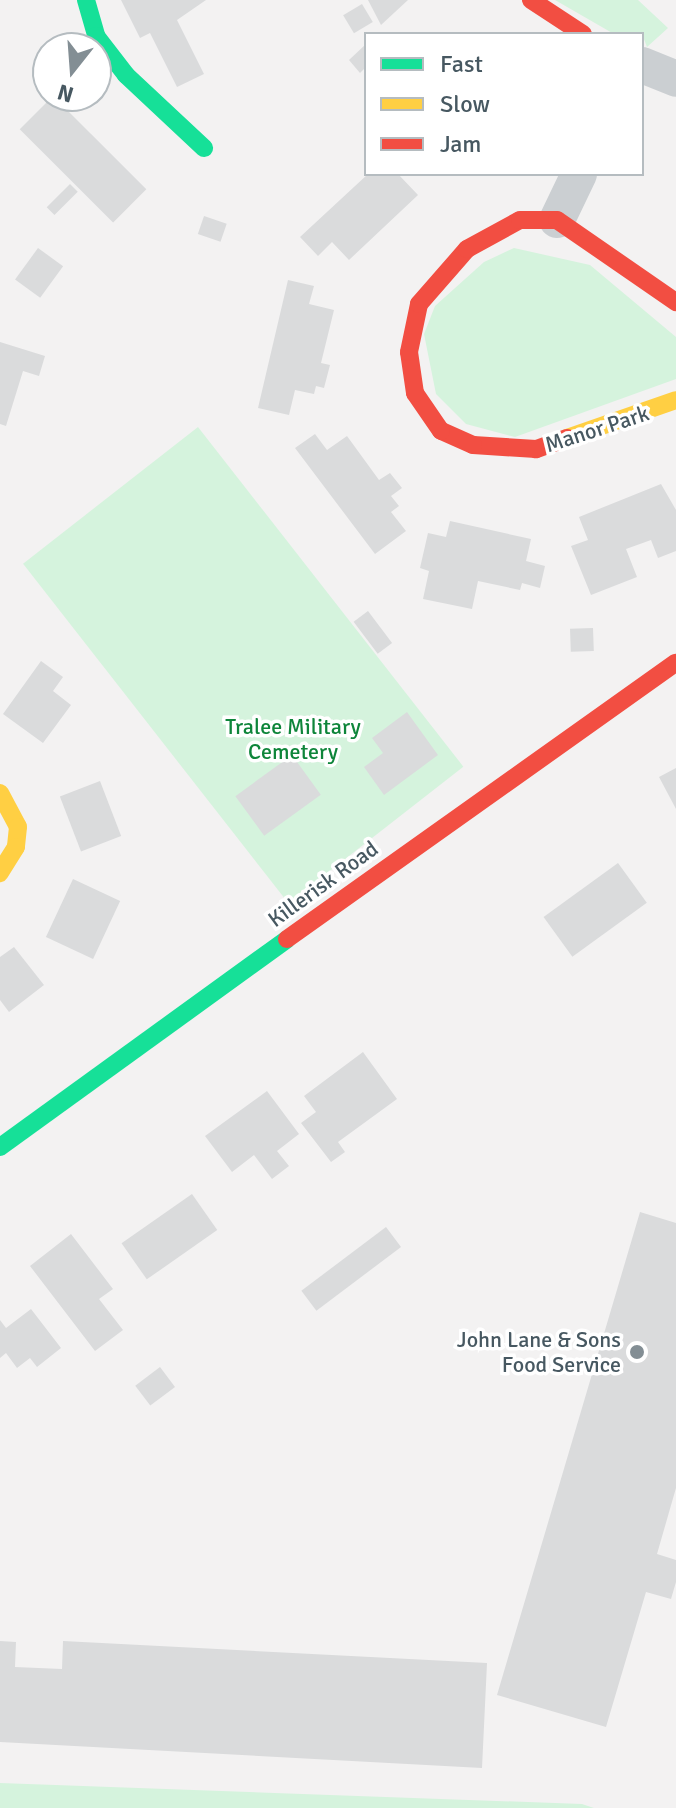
<!DOCTYPE html>
<style>
body{margin:0}
#map{position:relative;width:676px;height:1808px;overflow:hidden;background:#f3f2f2;font-family:Signika,sans-serif}
div>[style]{position:absolute}
.green>*{inset:0;background:#d5f3dd;transform-origin:0 0}
.building>*{inset:0;background:#dadbdc;transform-origin:0 0}
.street>*{height:36px;margin:-18px;padding:0 18px;transform-origin:18px;border-radius:18px;background:#cbcfd2}
.fast>*{height:18px;margin:-9px;padding:0 9px;transform-origin:9px;border-radius:9px;background:#16e098}
.slow>*{height:18px;margin:-9px;padding:0 9px;transform-origin:9px;border-radius:9px;background:#ffcf43}
.jam>*{height:18px;margin:-9px;padding:0 9px;transform-origin:9px;border-radius:9px;background:#f24e42}
.dots>*{width:22px;height:22px;translate:-50% -50%;box-sizing:border-box;border:4px solid #fff;border-radius:50%}
span{translate:-50% -50%;white-space:nowrap;text-align:center;line-height:1.15;-webkit-text-stroke:7px #fff;paint-order:stroke}
.street-label{font-size:22px;color:#475861}
.park-label{font-size:22px;color:#0e853a}
.poi-label{font-size:22px;color:#475861}
.right{translate:-100% -50%;text-align:right}
.legend{position:absolute;left:364px;top:32px;width:280px;height:144px;box-sizing:border-box;background:#fff;border:2px solid #b5bcc0;margin:0;padding:10px 14px;list-style:none;font-size:24px;color:#475861}
.legend li{display:flex;align-items:center;gap:16px;height:40px}
.legend b{width:40px;border:2px solid #b5bcc0}
.north{position:absolute;left:32px;top:32px;width:80px;height:80px;box-sizing:border-box;background:#fff;border:2px solid #b5bcc0;border-radius:50%;rotate:197deg;font-size:22px;font-weight:700;line-height:32px;text-align:center;color:#475861}
.north::after{content:'';display:block;margin:auto;width:28px;height:36px;background:#838e94;clip-path:polygon(50% 0,100% 100%,50% 72%,0 100%)}
</style>
<div id="map">
<div class="green">
<i style="clip-path:polygon(555px 0,638px 0,668px 28px,647px 47px,642px 34px,614px 34px)"></i>
<i style="clip-path:polygon(514px 248px,590px 265px,676px 337px,676px 379px,515px 437px,466px 424px,436px 394px,424px 334px,435px 306px,484px 262px)"></i>
<i style="left:198px;top:427px;width:431px;height:222px;rotate:52deg"></i>
<i style="clip-path:polygon(0 1783px,582px 1804px,594px 1808px,0 1808px)"></i>
</div>
<div class="building">
<i style="clip-path:polygon(121px 0,206px 0,177px 20px,204px 74px,177px 87px,150px 33px,140px 38px)"></i>
<i style="clip-path:polygon(368px 0,408px 0,381px 25px)"></i>
<i style="left:362px;top:4px;width:21px;height:22px;rotate:59deg"></i>
<i style="clip-path:polygon(366px 44px,366px 67px,360px 73px,349px 60px)"></i>
<i style="left:53px;top:96px;width:132px;height:47px;rotate:45deg"></i>
<i style="clip-path:polygon(368px 174px,398px 174px,418px 195px,349px 260px,332px 242px,318px 256px,300px 237px)"></i>
<i style="left:70px;top:184px;width:11px;height:33px;rotate:45deg"></i>
<i style="left:204px;top:216px;width:24px;height:19px;rotate:19deg"></i>
<i style="left:38px;top:248px;width:31px;height:39px;rotate:36deg"></i>
<i style="clip-path:polygon(288px 280px,314px 286px,309px 304px,334px 310px,321px 363px,330px 365px,324px 388px,316px 386px,314px 394px,295px 390px,289px 415px,258px 408px)"></i>
<i style="clip-path:polygon(0 342px,45px 356px,39px 376px,23px 371px,6px 426px,0 424px)"></i>
<i style="clip-path:polygon(315px 434px,327px 450px,347px 436px,379px 480px,390px 473px,402px 488px,391px 496px,399px 506px,391px 512px,406px 531px,375px 554px,295px 448px)"></i>
<i style="clip-path:polygon(661px 484px,676px 510px,676px 551px,658px 558px,651px 540px,626px 549px,637px 577px,591px 595px,571px 546px,588px 540px,579px 517px)"></i>
<i style="clip-path:polygon(450px 521px,531px 539px,526px 561px,545px 566px,540px 588px,522px 583px,520px 590px,478px 581px,472px 609px,423px 599px,429px 571px,420px 568px,428px 533px,446px 537px)"></i>
<i style="left:368px;top:611px;width:40px;height:18px;rotate:53deg"></i>
<i style="left:593px;top:628px;width:23px;height:23px;rotate:88deg"></i>
<i style="clip-path:polygon(41px 661px,63px 677px,53px 691px,71px 705px,43px 743px,3px 714px)"></i>
<i style="clip-path:polygon(407px 712px,438px 755px,384px 795px,364px 767px,383px 753px,372px 738px)"></i>
<i style="left:292px;top:755px;width:49px;height:70px;rotate:54deg"></i>
<i style="clip-path:polygon(676px 768px,676px 809px,659px 777px)"></i>
<i style="left:100px;top:781px;width:59px;height:43px;rotate:69deg"></i>
<i style="left:618px;top:863px;width:49px;height:92px;rotate:54deg"></i>
<i style="left:73px;top:879px;width:52px;height:64px;rotate:25deg"></i>
<i style="clip-path:polygon(14px 947px,44px 985px,9px 1012px,0 1000px,0 957px)"></i>
<i style="clip-path:polygon(363px 1052px,397px 1099px,338px 1142px,345px 1152px,331px 1162px,301px 1123px,316px 1112px,304px 1096px)"></i>
<i style="clip-path:polygon(267px 1091px,299px 1134px,277px 1151px,289px 1166px,272px 1179px,254px 1155px,232px 1172px,205px 1136px)"></i>
<i style="left:192px;top:1194px;width:44px;height:86px;rotate:55deg"></i>
<i style="clip-path:polygon(640px 1212px,676px 1223px,676px 1488px,657px 1554px,676px 1560px,676px 1582px,671px 1599px,646px 1592px,606px 1727px,497px 1695px)"></i>
<i style="left:386px;top:1227px;width:25px;height:106px;rotate:53deg"></i>
<i style="clip-path:polygon(71px 1234px,113px 1289px,99px 1299px,123px 1330px,95px 1351px,30px 1266px)"></i>
<i style="clip-path:polygon(31px 1309px,61px 1348px,37px 1367px,30px 1358px,17px 1368px,6px 1353px,0 1358px,0 1320px,6px 1328px)"></i>
<i style="left:160px;top:1367px;width:25px;height:31px;rotate:53deg"></i>
<i style="clip-path:polygon(0 1641px,16px 1642px,15px 1667px,62px 1669px,63px 1641px,487px 1663px,482px 1768px,0 1742px)"></i>
</div>
<div class="street">
<i style="left:642px;top:65px;width:37px;rotate:22deg"></i>
<i style="left:557px;top:220px;width:51px;rotate:-64.4deg"></i>
</div>
<div class="fast">
<i style="left:86px;top:0;width:37px;rotate:74deg"></i>
<i style="left:96px;top:36px;width:49px;rotate:52.4deg"></i>
<i style="left:126px;top:75px;width:107px;rotate:43.1deg"></i>
<i style="left:0;top:1147px;width:354px;rotate:-35.9deg"></i>
</div>
<div class="slow">
<i style="left:567px;top:438px;width:115px;rotate:-19.2deg"></i>
<i style="left:0;top:793px;width:38px;rotate:62deg"></i>
<i style="left:18px;top:827px;width:20px;rotate:96deg"></i>
<i style="left:16px;top:847px;width:31px;rotate:122deg"></i>
</div>
<div class="jam">
<i style="left:531px;top:0;width:62px;rotate:33.2deg"></i>
<i style="left:567px;top:438px;width:33px;rotate:160deg"></i>
<i style="left:536px;top:449px;width:63px;rotate:-176.4deg"></i>
<i style="left:473px;top:445px;width:35px;rotate:-156deg"></i>
<i style="left:441px;top:431px;width:46px;rotate:-124.4deg"></i>
<i style="left:415px;top:393px;width:41px;rotate:-98.3deg"></i>
<i style="left:409px;top:352px;width:49px;rotate:-78.2deg"></i>
<i style="left:419px;top:304px;width:73px;rotate:-48.9deg"></i>
<i style="left:467px;top:249px;width:60px;rotate:-28.7deg"></i>
<i style="left:520px;top:220px;width:37px"></i>
<i style="left:557px;top:220px;width:145px;rotate:34.6deg"></i>
<i style="left:287px;top:939px;width:477px;rotate:-35.4deg"></i>
</div>
<div class="dots">
<i style="left:637px;top:1352px;background:#838e94"></i>
</div>
<div class="street-label">
<span style="left:597px;top:429px;rotate:-18deg">Manor Park</span>
<span style="left:323px;top:884px;rotate:-36deg">Killerisk Road</span>
</div>
<div class="park-label">
<span style="left:293px;top:739px">Tralee Military<br>Cemetery</span>
</div>
<div class="poi-label">
<span class="right" style="left:621px;top:1352px">John Lane &amp; Sons<br>Food Service</span>
</div>
<ul class="legend">
<li><b style="height:10px;background:#16e098"></b>Fast</li>
<li><b style="height:10px;background:#ffcf43"></b>Slow</li>
<li><b style="height:10px;background:#f24e42"></b>Jam</li>
</ul>
<div class="north">N</div>
</div>
